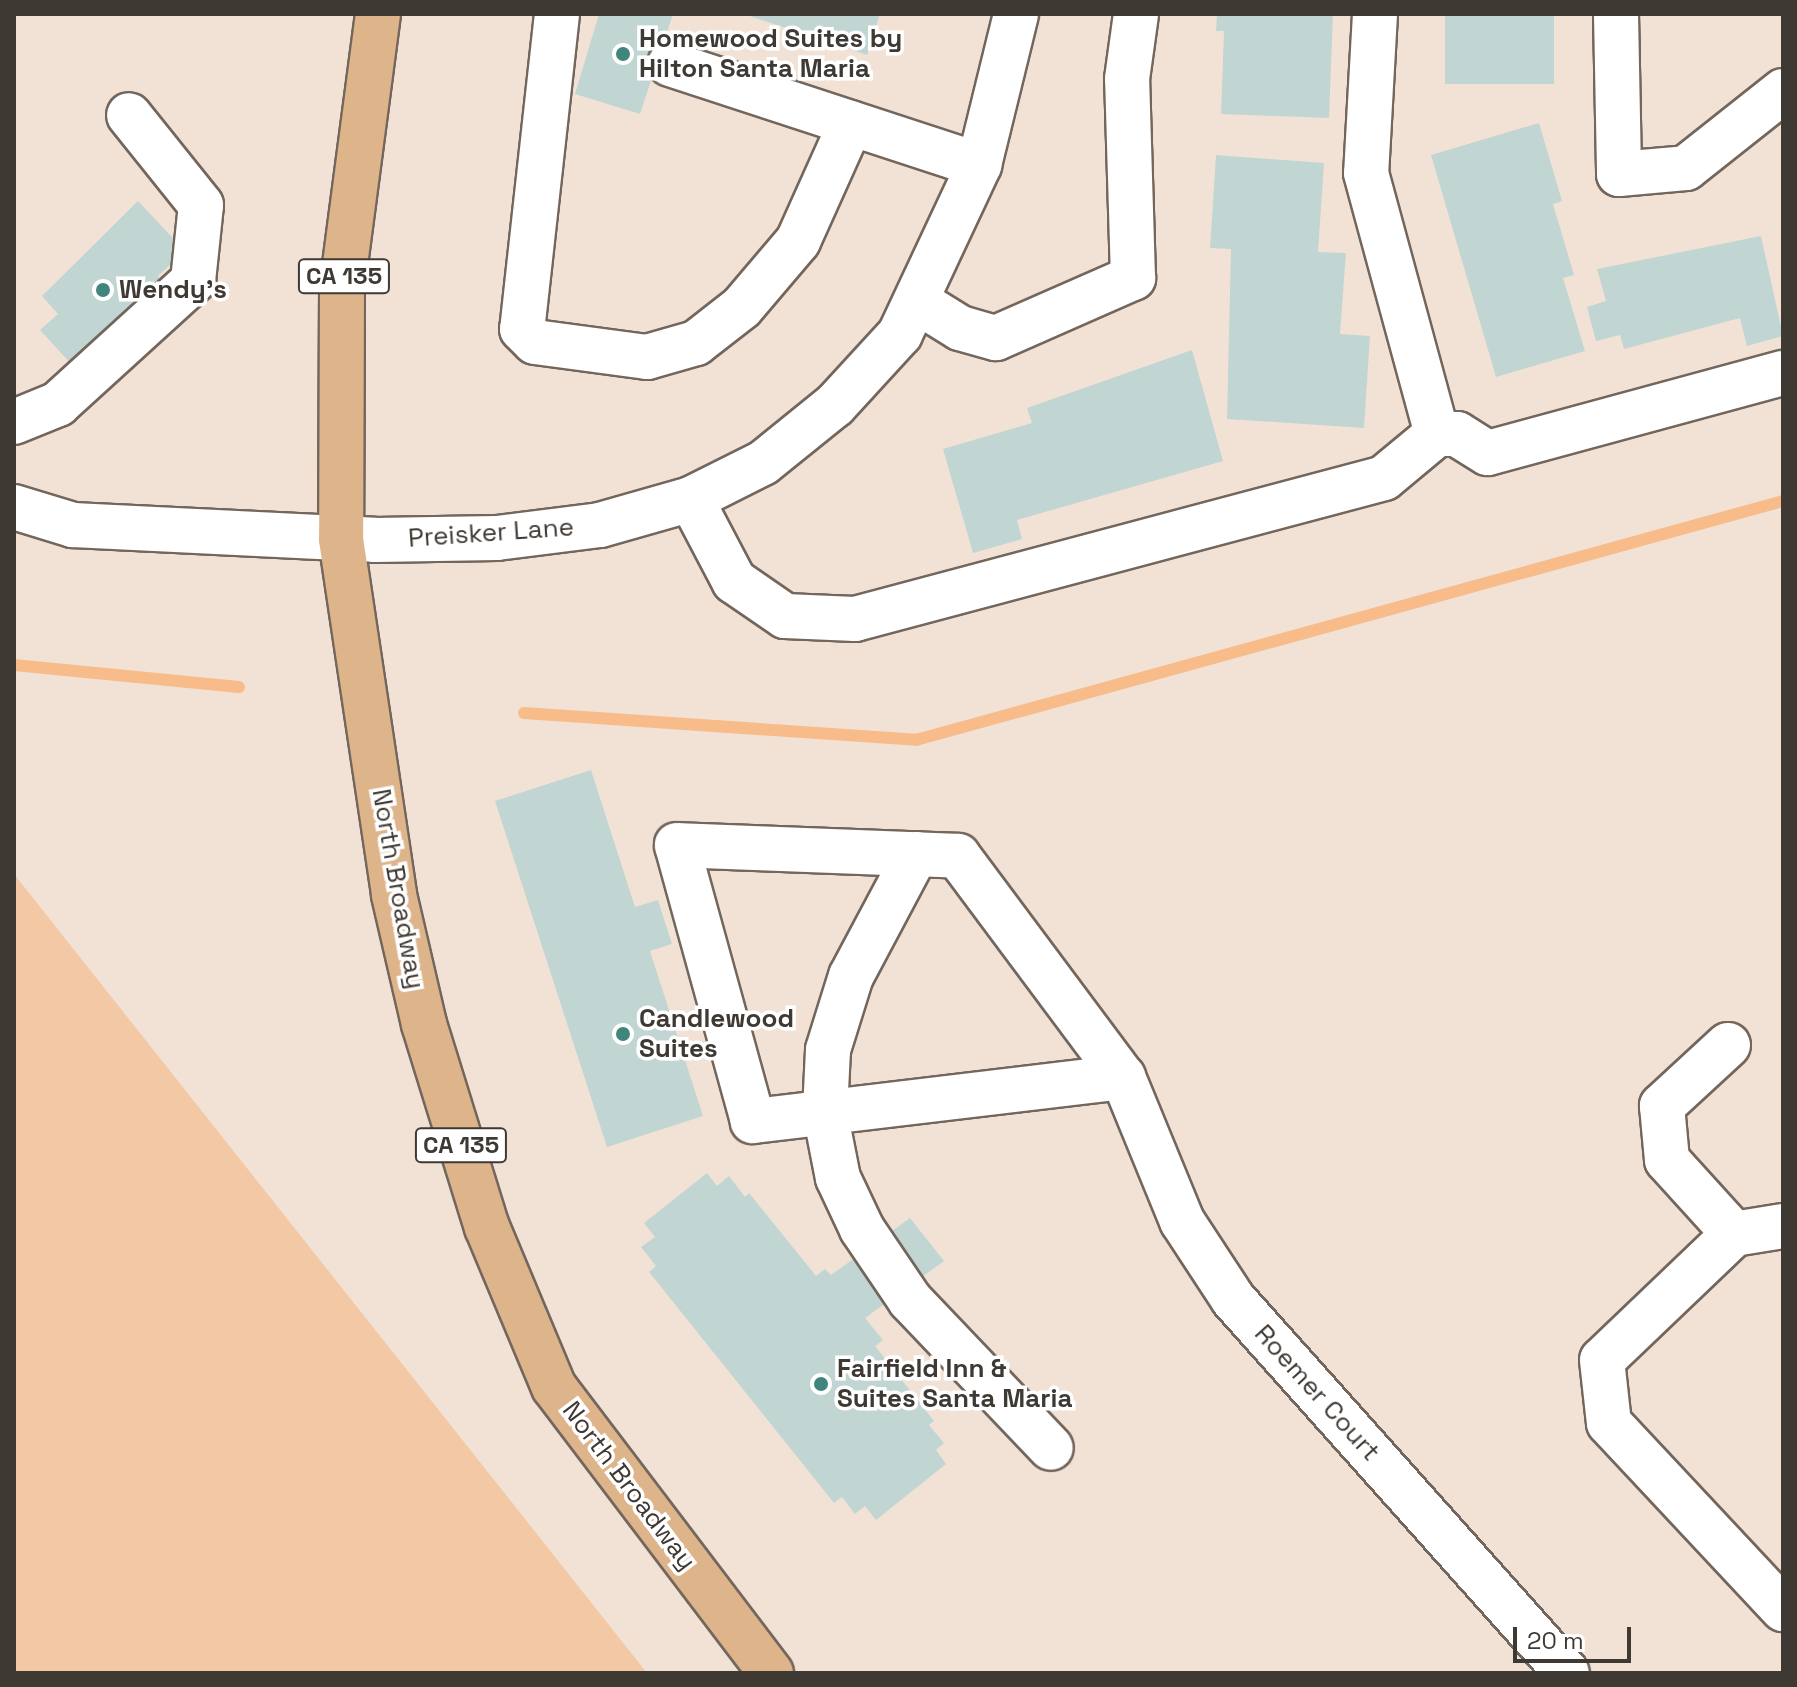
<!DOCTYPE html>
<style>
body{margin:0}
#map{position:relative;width:1797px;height:1687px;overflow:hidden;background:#f2e2d6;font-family:"Space Grotesk",sans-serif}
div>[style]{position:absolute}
.green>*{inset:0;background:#f2c8a5}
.stream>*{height:12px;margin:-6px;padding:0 6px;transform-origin:6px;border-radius:6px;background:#f7bc8a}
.building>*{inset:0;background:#c1d6d2;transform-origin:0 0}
.roads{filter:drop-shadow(2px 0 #73665c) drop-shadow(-2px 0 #73665c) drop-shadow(0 2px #73665c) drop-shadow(0 -2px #73665c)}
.minor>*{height:44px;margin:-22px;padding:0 22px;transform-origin:22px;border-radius:22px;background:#fff}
.major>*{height:44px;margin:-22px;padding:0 22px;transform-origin:22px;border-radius:22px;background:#deb48b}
.dots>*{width:22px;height:22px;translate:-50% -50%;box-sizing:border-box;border:4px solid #fff;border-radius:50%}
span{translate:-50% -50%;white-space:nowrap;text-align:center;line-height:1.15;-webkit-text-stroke:7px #fff;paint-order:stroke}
.shield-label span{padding:2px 6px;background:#fff;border:2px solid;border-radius:6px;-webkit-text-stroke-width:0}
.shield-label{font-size:24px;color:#3f3934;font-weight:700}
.poi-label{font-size:26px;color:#3f3934;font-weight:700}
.left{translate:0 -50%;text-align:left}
.street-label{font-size:26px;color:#3f3934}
.frame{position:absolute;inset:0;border:16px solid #3f3934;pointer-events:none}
.scale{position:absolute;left:1513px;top:1627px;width:118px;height:36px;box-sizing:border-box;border:4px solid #3f3934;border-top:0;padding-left:10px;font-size:24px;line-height:28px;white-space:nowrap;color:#3f3934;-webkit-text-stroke:6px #fff;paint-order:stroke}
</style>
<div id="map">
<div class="green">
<i style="clip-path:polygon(14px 874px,647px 1673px,14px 1673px)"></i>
</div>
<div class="stream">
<i style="left:14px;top:665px;width:226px;rotate:5.6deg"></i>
<i style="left:524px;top:713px;width:393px;rotate:3.9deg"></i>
<i style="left:916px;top:740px;width:899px;rotate:-15.41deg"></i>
</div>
<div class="building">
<i style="clip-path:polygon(599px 14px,673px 14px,640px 114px,575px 94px)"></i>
<i style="clip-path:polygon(744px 14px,880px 14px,867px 55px)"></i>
<i style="clip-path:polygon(1217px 14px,1333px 14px,1329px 118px,1221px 114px,1224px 31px,1216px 31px)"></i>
<i style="left:1445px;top:14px;width:109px;height:70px"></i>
<i style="clip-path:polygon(1539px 123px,1562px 201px,1553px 204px,1574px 275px,1563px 278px,1585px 351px,1496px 377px,1431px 155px)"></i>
<i style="clip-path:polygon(1216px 155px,1324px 163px,1318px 252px,1346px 253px,1340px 334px,1370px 336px,1364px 428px,1227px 419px,1231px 249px,1210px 248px)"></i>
<i style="clip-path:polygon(138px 201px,185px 251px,158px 276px,164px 283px,73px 366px,40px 330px,58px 314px,42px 296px)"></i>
<i style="clip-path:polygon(1761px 236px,1783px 336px,1747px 346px,1740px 318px,1624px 349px,1620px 335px,1596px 341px,1587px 307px,1606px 301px,1597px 269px)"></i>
<i style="clip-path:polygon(1192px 350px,1223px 461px,1017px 520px,1022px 539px,973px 553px,943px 449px,1032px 423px,1027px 408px)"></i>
<i style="clip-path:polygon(591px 770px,635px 907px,658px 900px,672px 944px,650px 951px,703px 1116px,607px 1147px,495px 801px)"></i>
<i style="clip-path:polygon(707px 1173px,717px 1186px,729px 1176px,745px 1197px,749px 1193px,816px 1276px,825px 1269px,831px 1275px,910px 1218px,944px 1261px,865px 1318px,883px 1340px,875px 1346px,934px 1421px,929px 1425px,944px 1443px,936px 1450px,946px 1464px,876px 1520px,865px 1506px,855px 1514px,842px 1497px,834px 1503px,649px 1272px,656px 1266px,641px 1247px,655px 1237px,644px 1223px)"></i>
</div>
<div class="roads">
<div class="minor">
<i style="left:557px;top:14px;width:317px;rotate:96.3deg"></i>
<i style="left:522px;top:329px;width:18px;rotate:45deg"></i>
<i style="left:535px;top:342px;width:113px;rotate:7.6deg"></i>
<i style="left:647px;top:357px;width:51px;rotate:-15.9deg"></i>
<i style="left:696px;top:343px;width:58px;rotate:-38deg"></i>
<i style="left:742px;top:307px;width:87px;rotate:-49.7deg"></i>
<i style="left:798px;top:241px;width:129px;rotate:-65.8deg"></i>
<i style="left:1375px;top:14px;width:159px;rotate:93.2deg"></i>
<i style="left:1366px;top:173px;width:270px;rotate:74.8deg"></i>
<i style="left:1616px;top:14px;width:160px;rotate:88.9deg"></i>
<i style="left:1619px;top:174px;width:67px;rotate:-5.1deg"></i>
<i style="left:1686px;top:168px;width:124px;rotate:-38.4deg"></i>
<i style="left:670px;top:64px;width:325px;rotate:18.1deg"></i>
<i style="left:918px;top:302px;width:49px;rotate:31.8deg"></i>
<i style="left:960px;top:328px;width:37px;rotate:16deg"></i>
<i style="left:996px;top:338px;width:150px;rotate:-23.7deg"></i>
<i style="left:1133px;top:278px;width:199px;rotate:-91.7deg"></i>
<i style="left:1127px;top:79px;width:66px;rotate:-82.1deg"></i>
<i style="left:14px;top:422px;width:48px;rotate:-22.2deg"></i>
<i style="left:58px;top:404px;width:183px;rotate:-42.3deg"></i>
<i style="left:193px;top:281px;width:76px;rotate:-84deg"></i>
<i style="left:201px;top:205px;width:115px;rotate:-128.7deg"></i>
<i style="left:691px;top:499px;width:93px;rotate:62.3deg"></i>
<i style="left:734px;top:581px;width:62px;rotate:34.5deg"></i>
<i style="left:785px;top:616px;width:70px;rotate:2.5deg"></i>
<i style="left:855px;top:619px;width:547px;rotate:-14.92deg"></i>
<i style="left:1384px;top:478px;width:69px;rotate:-39.7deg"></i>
<i style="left:1437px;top:434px;width:20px"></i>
<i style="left:1457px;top:434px;width:36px;rotate:32deg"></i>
<i style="left:1488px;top:453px;width:306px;rotate:-15.2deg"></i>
<i style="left:14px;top:507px;width:62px;rotate:17deg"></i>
<i style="left:73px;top:525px;width:302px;rotate:2.8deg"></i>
<i style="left:375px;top:540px;width:122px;rotate:-0.9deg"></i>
<i style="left:497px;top:538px;width:104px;rotate:-7.2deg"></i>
<i style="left:600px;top:525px;width:95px;rotate:-15.9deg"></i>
<i style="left:691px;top:499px;width:80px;rotate:-26.6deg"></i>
<i style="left:763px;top:463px;width:92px;rotate:-38.9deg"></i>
<i style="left:835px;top:405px;width:96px;rotate:-47.5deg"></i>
<i style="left:900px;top:334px;width:187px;rotate:-64.9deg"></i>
<i style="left:979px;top:165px;width:155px;rotate:-76.2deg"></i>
<i style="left:916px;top:854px;width:138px;rotate:118deg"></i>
<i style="left:851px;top:976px;width:77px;rotate:107.3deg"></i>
<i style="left:828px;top:1050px;width:62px;rotate:92.8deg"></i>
<i style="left:825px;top:1112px;width:67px;rotate:78.9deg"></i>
<i style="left:838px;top:1178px;width:56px;rotate:64.8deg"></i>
<i style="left:862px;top:1229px;width:86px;rotate:55.9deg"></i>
<i style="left:910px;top:1300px;width:204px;rotate:46.4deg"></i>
<i style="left:1728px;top:1045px;width:90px;rotate:137.3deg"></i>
<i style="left:1662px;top:1106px;width:54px;rotate:84.7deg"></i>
<i style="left:1667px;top:1160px;width:100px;rotate:47.8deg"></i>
<i style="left:1123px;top:1077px;width:373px;rotate:173.2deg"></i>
<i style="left:753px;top:1121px;width:286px;rotate:-105.4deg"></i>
<i style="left:677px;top:845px;width:281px;rotate:2.2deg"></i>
<i style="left:958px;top:856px;width:276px;rotate:53.3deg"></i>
<i style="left:1123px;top:1077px;width:156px;rotate:67.7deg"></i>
<i style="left:1182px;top:1221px;width:93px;rotate:56.8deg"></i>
<i style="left:1233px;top:1299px;width:501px;rotate:48.23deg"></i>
<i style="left:1783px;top:1226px;width:50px;rotate:170.7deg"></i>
<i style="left:1734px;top:1234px;width:182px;rotate:136.3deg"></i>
<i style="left:1602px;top:1360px;width:63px;rotate:83.7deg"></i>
<i style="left:1609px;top:1423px;width:255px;rotate:46.9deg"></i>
</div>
<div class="major">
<i style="left:378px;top:14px;width:277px;rotate:97.5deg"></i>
<i style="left:342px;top:289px;width:250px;rotate:90.2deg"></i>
<i style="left:341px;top:539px;width:360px;rotate:81.5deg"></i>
<i style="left:394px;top:895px;width:132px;rotate:76.9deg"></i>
<i style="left:424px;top:1024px;width:213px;rotate:72.8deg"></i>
<i style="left:487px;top:1227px;width:173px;rotate:67.3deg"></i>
<i style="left:554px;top:1387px;width:359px;rotate:52.8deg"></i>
</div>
</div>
<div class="dots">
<i style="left:623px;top:54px;background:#41867c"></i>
<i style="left:103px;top:290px;background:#41867c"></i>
<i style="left:623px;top:1034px;background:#41867c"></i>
<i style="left:821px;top:1384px;background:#41867c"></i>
</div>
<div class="shield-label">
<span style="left:344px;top:276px">CA 135</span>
<span style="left:461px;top:1145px">CA 135</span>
</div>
<div class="poi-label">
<span class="left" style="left:639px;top:54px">Homewood Suites by<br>Hilton Santa Maria</span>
<span class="left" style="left:119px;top:290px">Wendy's</span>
<span class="left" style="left:639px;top:1034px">Candlewood<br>Suites</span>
<span class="left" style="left:837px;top:1384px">Fairfield Inn &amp;<br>Suites Santa Maria</span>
</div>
<div class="street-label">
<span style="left:491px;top:533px;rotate:-4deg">Preisker Lane</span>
<span style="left:398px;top:889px;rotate:80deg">North Broadway</span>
<span style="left:1317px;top:1393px;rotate:48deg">Roemer Court</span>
<span style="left:629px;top:1486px;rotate:53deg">North Broadway</span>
</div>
<div class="frame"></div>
<div class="scale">20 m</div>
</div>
